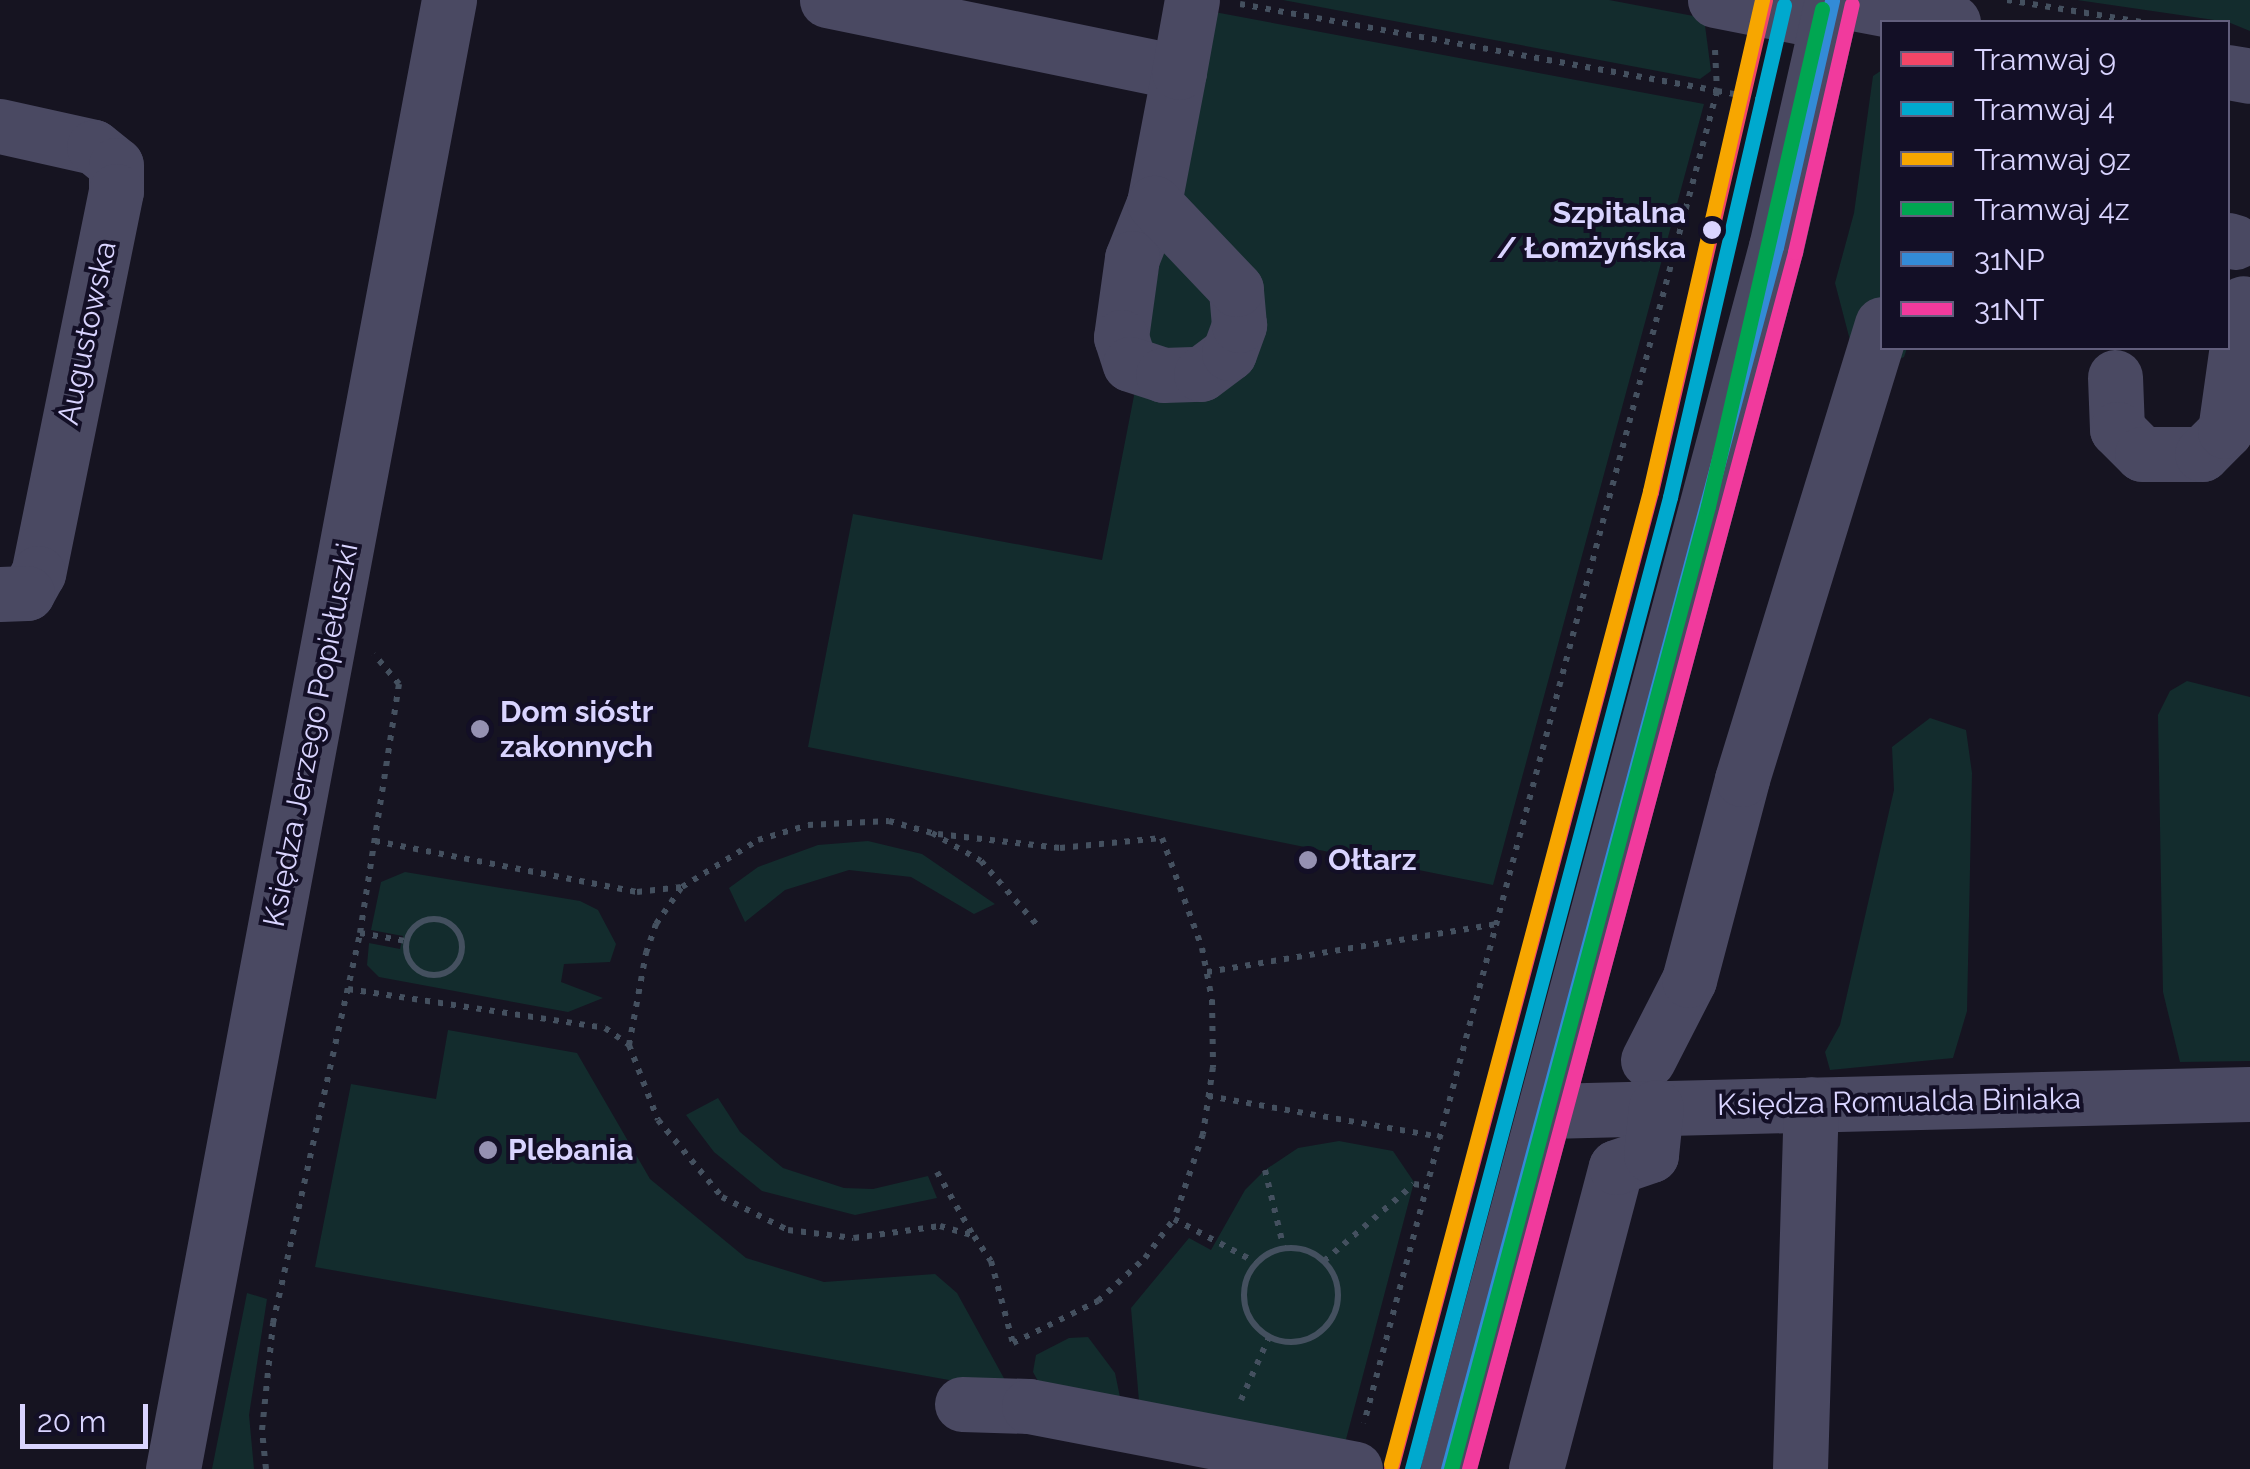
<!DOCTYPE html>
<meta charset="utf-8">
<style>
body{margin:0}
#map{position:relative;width:2250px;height:1469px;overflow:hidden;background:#161421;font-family:Raleway,sans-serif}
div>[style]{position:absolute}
.green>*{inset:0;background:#132c2d}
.path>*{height:6px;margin-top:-3px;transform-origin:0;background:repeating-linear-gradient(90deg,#44505f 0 5px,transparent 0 13px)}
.path>.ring{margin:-3px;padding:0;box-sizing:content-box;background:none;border:6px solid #44505f;border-radius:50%}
.minor>*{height:55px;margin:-27.5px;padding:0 27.5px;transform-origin:27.5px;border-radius:27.5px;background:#4a4962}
.bus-1>*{height:15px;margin:-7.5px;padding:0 7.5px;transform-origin:7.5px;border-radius:7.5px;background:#338bd7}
.bus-2>*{height:15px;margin:-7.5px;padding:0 7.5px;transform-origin:7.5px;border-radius:7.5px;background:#f13a9d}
.tram-1>*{height:15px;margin:-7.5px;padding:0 7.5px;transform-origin:7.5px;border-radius:7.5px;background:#f34667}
.tram-2>*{height:15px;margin:-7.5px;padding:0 7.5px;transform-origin:7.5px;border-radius:7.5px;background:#00a9ce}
.tram-3>*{height:15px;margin:-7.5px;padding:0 7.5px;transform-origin:7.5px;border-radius:7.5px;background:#f7a600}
.tram-4>*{height:15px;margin:-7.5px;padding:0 7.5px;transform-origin:7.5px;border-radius:7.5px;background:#00a651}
.dots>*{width:28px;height:28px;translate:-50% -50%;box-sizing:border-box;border:5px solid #130f26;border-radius:50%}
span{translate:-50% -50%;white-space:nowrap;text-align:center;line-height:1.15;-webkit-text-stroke:8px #130f26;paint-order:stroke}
.stop-label{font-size:30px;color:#d9d4ff;font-weight:700}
.right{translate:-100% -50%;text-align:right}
.street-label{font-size:30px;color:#d9d4ff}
.poi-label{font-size:30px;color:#d9d4ff;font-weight:700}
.left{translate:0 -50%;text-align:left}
.legend{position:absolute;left:1880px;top:20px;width:350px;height:330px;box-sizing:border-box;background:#130f26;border:2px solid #625e7d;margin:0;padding:12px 18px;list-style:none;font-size:30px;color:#d9d4ff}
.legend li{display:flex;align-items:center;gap:20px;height:50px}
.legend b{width:50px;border:2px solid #625e7d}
.scale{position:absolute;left:20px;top:1404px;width:128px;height:45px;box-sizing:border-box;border:5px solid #d9d4ff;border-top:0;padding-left:12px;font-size:30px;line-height:35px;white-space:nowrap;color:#d9d4ff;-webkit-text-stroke:8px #130f26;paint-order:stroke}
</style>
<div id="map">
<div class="green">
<i style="clip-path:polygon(1283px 0,1609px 0,1704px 18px,1711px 71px,1700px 79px)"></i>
<i style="clip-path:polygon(2077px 0,2250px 0,2250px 31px,2228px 22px)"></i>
<i style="clip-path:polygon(1209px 11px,1704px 104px,1493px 885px,808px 747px,853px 514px,1102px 560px)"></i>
<i style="clip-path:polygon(1882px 70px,1882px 348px,1907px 348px,1904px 357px,1882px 367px,1851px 344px,1835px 283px,1854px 213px,1873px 76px)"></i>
<i style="clip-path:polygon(2187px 681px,2250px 697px,2250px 1061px,2180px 1062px,2163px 992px,2158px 715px,2170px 691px)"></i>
<i style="clip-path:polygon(1930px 718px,1966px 730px,1972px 773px,1967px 1011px,1953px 1058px,1830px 1070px,1825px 1052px,1840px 1025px,1894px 790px,1892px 747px)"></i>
<i style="clip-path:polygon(868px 841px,922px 854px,995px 904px,974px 914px,911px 877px,849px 870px,785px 890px,745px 922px,729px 888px,758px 867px,818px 845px)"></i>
<i style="clip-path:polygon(405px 872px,580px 901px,598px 910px,616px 944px,610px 962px,564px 964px,561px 982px,603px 998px,568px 1012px,379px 977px,367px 965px,369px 943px,400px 949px,403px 936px,371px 930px,381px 882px)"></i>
<i style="clip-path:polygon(448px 1030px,577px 1053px,650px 1179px,746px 1258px,824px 1282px,935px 1274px,957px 1293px,1011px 1391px,315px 1267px,351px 1084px,436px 1099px)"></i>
<i style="clip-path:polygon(718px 1098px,740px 1132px,783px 1168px,844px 1188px,873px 1189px,928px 1176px,937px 1198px,855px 1215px,762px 1191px,714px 1152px,686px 1115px)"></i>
<i style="clip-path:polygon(1339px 1141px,1393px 1151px,1414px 1182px,1344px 1447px,1139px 1401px,1131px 1308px,1189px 1238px,1211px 1250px,1245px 1190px,1265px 1170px,1298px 1148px)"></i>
<i style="clip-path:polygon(247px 1293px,267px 1299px,249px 1415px,254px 1469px,212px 1469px)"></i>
<i style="clip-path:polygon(1088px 1337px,1115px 1373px,1120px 1397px,1045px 1394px,1033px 1372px,1036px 1355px,1069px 1338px)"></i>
</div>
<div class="path">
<i style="left:2007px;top:0;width:136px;rotate:9.3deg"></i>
<i style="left:1240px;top:4px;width:485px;rotate:10.3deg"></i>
<i style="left:1717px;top:91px;width:1378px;rotate:104.84deg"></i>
<i style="left:1715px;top:50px;width:41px;rotate:87.2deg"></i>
<i style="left:1717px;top:91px;width:47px;rotate:9.9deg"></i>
<i style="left:938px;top:834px;width:123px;rotate:6.5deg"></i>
<i style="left:1060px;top:848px;width:102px;rotate:-5.6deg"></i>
<i style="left:1162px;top:838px;width:117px;rotate:70deg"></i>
<i style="left:1202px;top:948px;width:53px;rotate:79.1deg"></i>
<i style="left:1212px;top:1000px;width:67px;rotate:89.1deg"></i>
<i style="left:1213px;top:1067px;width:68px;rotate:98.5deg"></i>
<i style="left:1203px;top:1134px;width:90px;rotate:108.8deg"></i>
<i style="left:375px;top:841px;width:267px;rotate:11deg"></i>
<i style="left:637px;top:892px;width:45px;rotate:-6.3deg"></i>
<i style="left:682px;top:887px;width:89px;rotate:-31.7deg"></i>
<i style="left:758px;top:840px;width:52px;rotate:-16.7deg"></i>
<i style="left:808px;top:825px;width:81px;rotate:-2.8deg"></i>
<i style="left:889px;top:821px;width:45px;rotate:15.6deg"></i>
<i style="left:932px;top:833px;width:56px;rotate:29.7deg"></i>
<i style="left:981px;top:861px;width:85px;rotate:48.8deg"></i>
<i class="ring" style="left:406px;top:919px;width:50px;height:50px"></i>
<i style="left:360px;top:933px;width:47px;rotate:9.9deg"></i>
<i style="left:1207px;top:972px;width:294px;rotate:-9.4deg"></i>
<i style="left:348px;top:989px;width:260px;rotate:8.6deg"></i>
<i style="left:605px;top:1028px;width:29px;rotate:35deg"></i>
<i style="left:629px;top:1045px;width:80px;rotate:68.9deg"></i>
<i style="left:658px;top:1120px;width:100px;rotate:50.3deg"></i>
<i style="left:722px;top:1197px;width:74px;rotate:26.6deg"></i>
<i style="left:788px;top:1230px;width:66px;rotate:6.9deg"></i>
<i style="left:854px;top:1238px;width:87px;rotate:-7.9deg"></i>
<i style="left:940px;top:1226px;width:35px;rotate:16deg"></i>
<i style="left:974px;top:1236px;width:30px;rotate:56deg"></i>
<i style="left:991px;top:1261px;width:85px;rotate:75deg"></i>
<i style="left:1013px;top:1343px;width:95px;rotate:-26.3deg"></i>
<i style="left:1098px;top:1301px;width:64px;rotate:-42.5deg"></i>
<i style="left:1145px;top:1258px;width:49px;rotate:-53.4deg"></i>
<i style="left:1174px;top:1219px;width:94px;rotate:27.9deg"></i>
<i style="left:629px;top:1045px;width:94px;rotate:-79.5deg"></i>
<i style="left:646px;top:953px;width:31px;rotate:-71deg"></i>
<i style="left:656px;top:924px;width:44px;rotate:-55.2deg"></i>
<i style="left:1208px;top:1096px;width:237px;rotate:10deg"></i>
<i style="left:1265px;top:1170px;width:81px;rotate:76.5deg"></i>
<i style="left:937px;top:1172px;width:73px;rotate:60.3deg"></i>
<i class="ring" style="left:1244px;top:1248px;width:88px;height:88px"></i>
<i style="left:1324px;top:1261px;width:118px;rotate:-40.5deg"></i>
<i style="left:1414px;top:1184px;width:14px;rotate:8deg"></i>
<i style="left:1241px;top:1400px;width:69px;rotate:-66deg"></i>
<i style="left:266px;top:1469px;width:39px;rotate:-96deg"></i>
<i style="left:262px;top:1430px;width:108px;rotate:-84.1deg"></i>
<i style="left:273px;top:1323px;width:400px;rotate:-77.4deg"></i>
<i style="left:360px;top:933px;width:252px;rotate:-81.1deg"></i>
<i style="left:399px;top:684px;width:39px;rotate:-130deg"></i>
</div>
<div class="minor">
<i style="left:827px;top:0;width:359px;rotate:11.6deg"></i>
<i style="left:1179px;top:72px;width:133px;rotate:100.8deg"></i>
<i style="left:1154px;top:203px;width:59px;rotate:111.8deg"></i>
<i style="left:1132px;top:258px;width:80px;rotate:97.9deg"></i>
<i style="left:1121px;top:337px;width:28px;rotate:72deg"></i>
<i style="left:1130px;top:364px;width:35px;rotate:18deg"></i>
<i style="left:1163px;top:375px;width:38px;rotate:-2deg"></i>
<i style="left:1201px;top:374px;width:35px;rotate:-37deg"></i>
<i style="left:1229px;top:353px;width:30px;rotate:-70deg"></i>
<i style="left:1239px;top:325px;width:36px;rotate:-95deg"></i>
<i style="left:1236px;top:289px;width:119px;rotate:-133.6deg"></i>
<i style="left:1715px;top:0;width:114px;rotate:11.1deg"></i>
<i style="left:1837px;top:0;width:118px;rotate:10.7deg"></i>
<i style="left:1179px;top:72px;width:73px;rotate:-79.8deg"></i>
<i style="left:2228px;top:72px;width:22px;rotate:10deg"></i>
<i style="left:0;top:126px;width:96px;rotate:12.6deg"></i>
<i style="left:94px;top:147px;width:28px;rotate:39deg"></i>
<i style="left:116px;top:165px;width:26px;rotate:90deg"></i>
<i style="left:116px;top:191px;width:390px;rotate:101.5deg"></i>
<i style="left:38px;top:573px;width:23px;rotate:119deg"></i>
<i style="left:27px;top:593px;width:27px;rotate:178deg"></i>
<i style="left:2228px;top:240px;width:7px;rotate:16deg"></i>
<i style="left:2115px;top:377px;width:52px;rotate:87.8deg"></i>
<i style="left:2117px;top:429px;width:35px;rotate:45deg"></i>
<i style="left:2142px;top:454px;width:60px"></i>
<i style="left:2202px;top:454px;width:33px;rotate:-45deg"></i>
<i style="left:2225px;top:431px;width:129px;rotate:-82deg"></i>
<i style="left:1648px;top:1060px;width:90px;rotate:-62.9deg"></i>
<i style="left:1689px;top:980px;width:208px;rotate:-75.2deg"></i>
<i style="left:1742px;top:779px;width:476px;rotate:-72.9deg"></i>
<i style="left:1547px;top:1111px;width:703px;rotate:-1.39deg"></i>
<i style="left:962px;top:1404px;width:67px;rotate:1.7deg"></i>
<i style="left:1029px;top:1406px;width:332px;rotate:10.9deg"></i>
<i style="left:173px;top:1469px;width:1495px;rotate:-79.36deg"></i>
<i style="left:1448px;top:1469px;width:1265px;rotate:-74.98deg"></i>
<i style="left:1776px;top:247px;width:253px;rotate:-77.2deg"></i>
<i style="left:1536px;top:1469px;width:312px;rotate:-75.2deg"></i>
<i style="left:1616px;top:1167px;width:37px;rotate:-19deg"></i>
<i style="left:1651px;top:1155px;width:48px;rotate:-84.1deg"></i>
<i style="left:1800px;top:1469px;width:365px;rotate:-88.3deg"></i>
</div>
<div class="bus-1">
<i style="left:1448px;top:1469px;width:1265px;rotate:-74.98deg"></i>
<i style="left:1776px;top:247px;width:253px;rotate:-77.2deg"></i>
</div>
<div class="bus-2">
<i style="left:1469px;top:1469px;width:1260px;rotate:-75deg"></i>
<i style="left:1795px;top:252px;width:254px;rotate:-77.1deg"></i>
</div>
<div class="tram-1">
<i style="left:1391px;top:1469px;width:1011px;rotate:-75.1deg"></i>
<i style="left:1651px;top:492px;width:505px;rotate:-76.95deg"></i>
</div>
<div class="tram-2">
<i style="left:1412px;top:1469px;width:1006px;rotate:-75.13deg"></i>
<i style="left:1670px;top:497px;width:505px;rotate:-76.95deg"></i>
</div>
<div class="tram-3">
<i style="left:1391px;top:1464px;width:1007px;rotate:-75.09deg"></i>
<i style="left:1650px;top:491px;width:504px;rotate:-77.15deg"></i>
</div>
<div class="tram-4">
<i style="left:1451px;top:1469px;width:997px;rotate:-75.06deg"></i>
<i style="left:1708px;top:506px;width:510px;rotate:-77.08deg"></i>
</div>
<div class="dots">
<i style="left:1712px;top:230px;background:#d9d4ff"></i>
<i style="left:480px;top:729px;background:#9591b1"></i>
<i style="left:1308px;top:860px;background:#9591b1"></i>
<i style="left:488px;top:1150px;background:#9591b1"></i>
</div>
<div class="stop-label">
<span class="right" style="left:1686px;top:230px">Szpitalna<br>/ Łomżyńska</span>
</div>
<div class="street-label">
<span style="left:87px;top:333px;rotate:-78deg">Augustowska</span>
<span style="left:311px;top:735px;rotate:-79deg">Księdza Jerzego Popiełuszki</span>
<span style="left:1899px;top:1102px;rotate:-1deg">Księdza Romualda Biniaka</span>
</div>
<div class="poi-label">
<span class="left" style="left:500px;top:729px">Dom sióstr<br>zakonnych</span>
<span class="left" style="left:1328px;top:860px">Ołtarz</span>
<span class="left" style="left:508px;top:1150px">Plebania</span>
</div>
<ul class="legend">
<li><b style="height:12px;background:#f34667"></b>Tramwaj 9</li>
<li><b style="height:12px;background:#00a9ce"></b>Tramwaj 4</li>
<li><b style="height:12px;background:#f7a600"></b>Tramwaj 9z</li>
<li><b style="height:12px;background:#00a651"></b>Tramwaj 4z</li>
<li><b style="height:12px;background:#338bd7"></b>31NP</li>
<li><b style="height:12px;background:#f13a9d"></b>31NT</li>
</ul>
<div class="scale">20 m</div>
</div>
